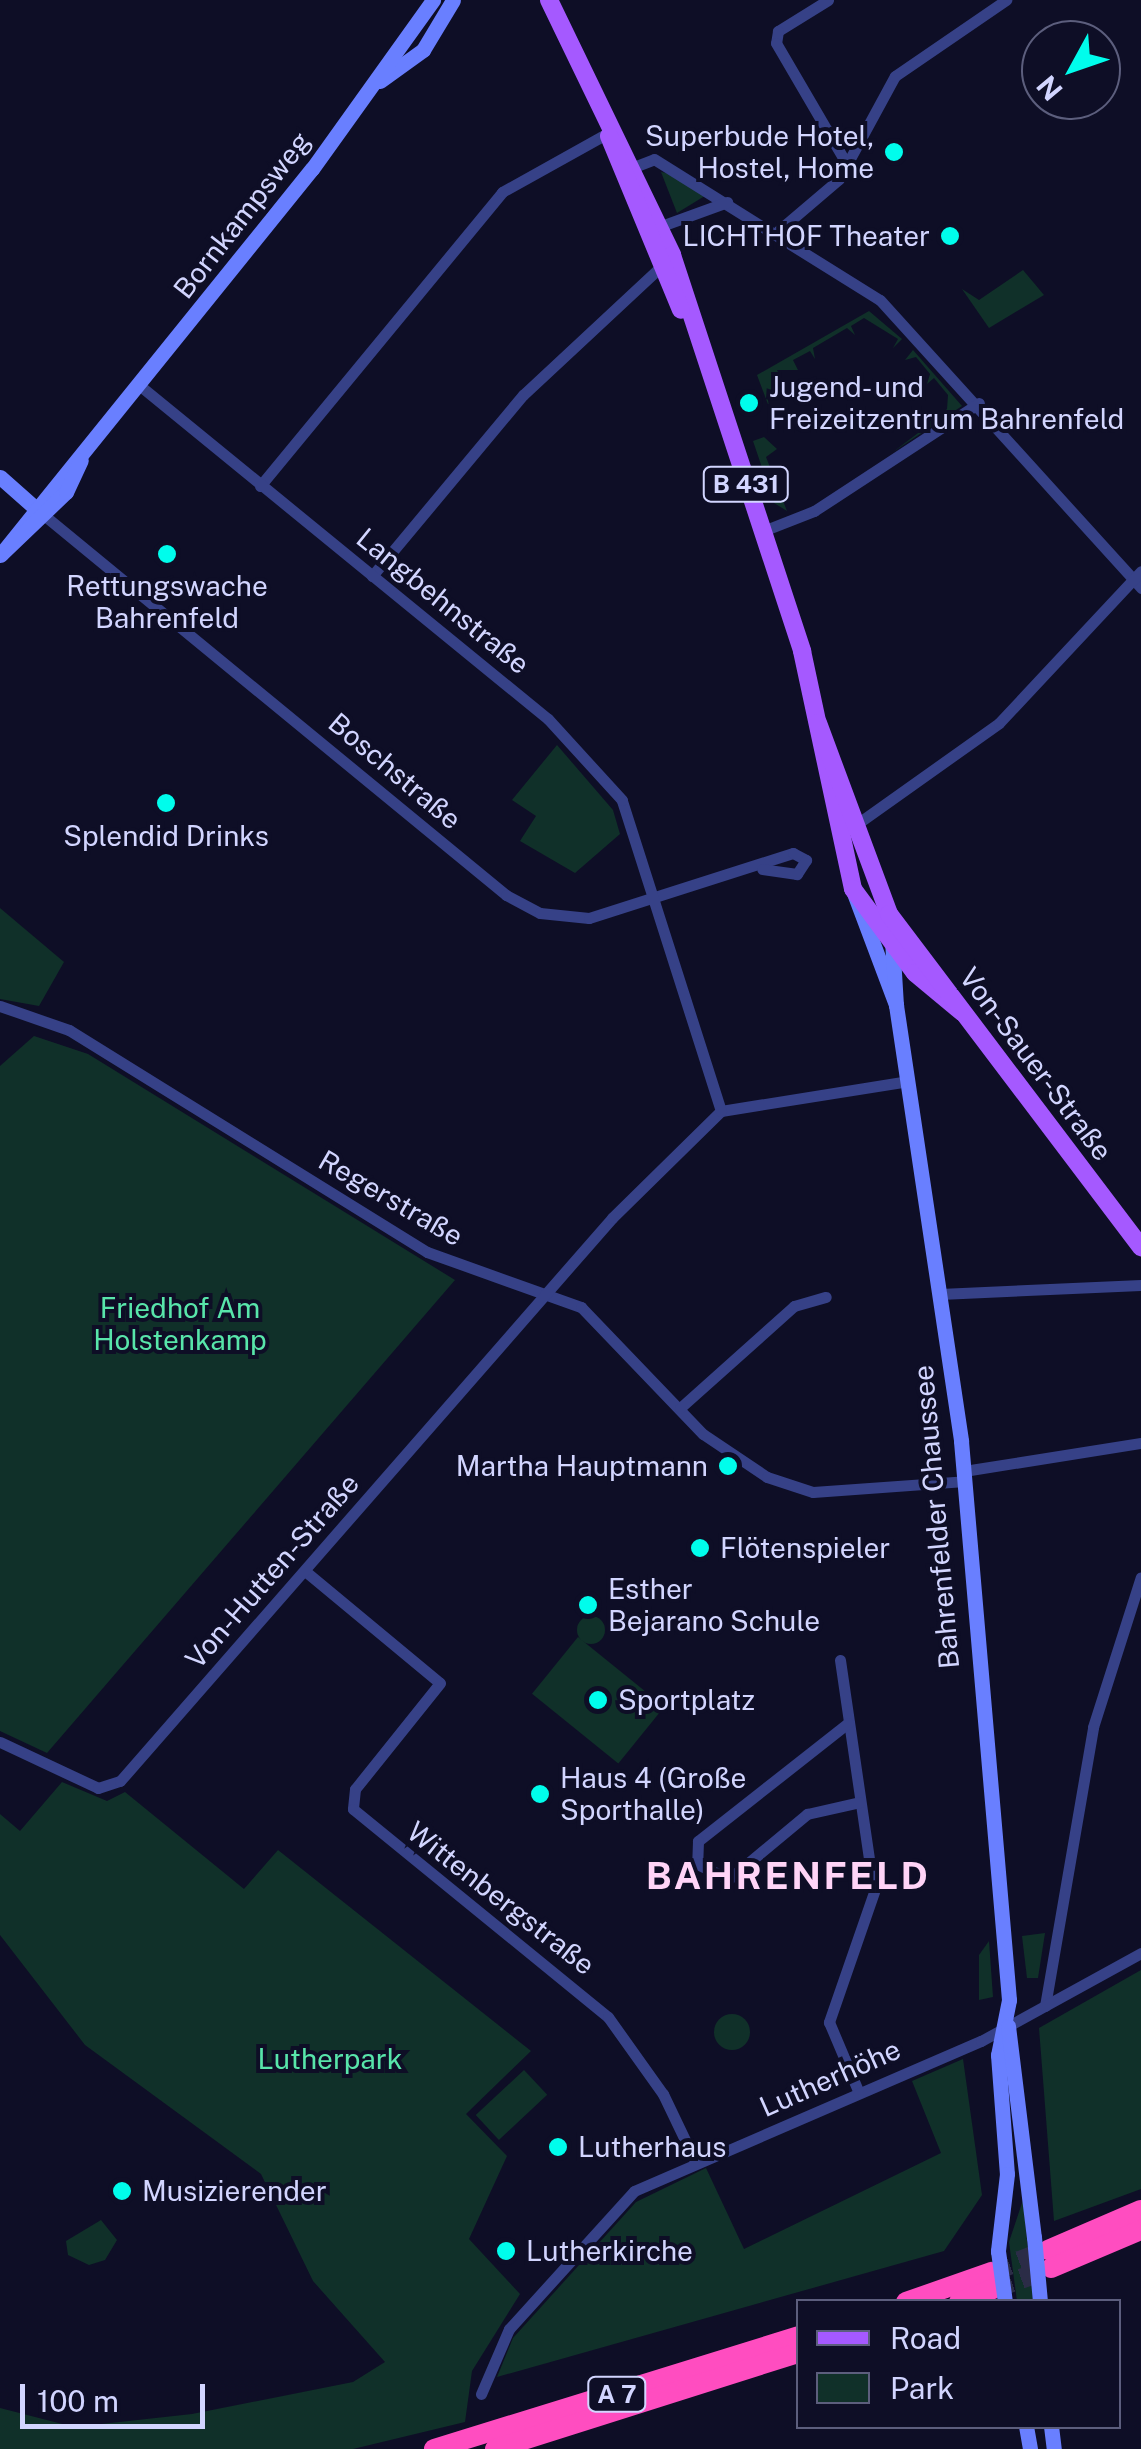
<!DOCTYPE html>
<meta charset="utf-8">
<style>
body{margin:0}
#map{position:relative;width:1141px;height:2449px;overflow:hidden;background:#0e0e26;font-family:"Public Sans",sans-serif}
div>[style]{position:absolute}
.green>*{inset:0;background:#103029;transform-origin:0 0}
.round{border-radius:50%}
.highway-tunnel>*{height:20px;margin-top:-10px;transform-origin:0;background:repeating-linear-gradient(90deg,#2b2c47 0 20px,transparent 0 30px)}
.street>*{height:11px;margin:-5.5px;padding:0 5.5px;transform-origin:5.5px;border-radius:5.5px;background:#364187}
.secondary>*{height:15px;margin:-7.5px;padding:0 7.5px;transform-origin:7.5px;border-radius:7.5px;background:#697fff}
.primary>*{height:18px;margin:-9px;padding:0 9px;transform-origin:9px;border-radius:9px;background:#a559ff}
.highway>*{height:20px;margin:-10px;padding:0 10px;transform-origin:10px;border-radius:10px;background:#ff4dc0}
.secondary-bridge>*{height:15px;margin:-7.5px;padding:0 7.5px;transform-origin:7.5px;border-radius:7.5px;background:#697fff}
.dots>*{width:28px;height:28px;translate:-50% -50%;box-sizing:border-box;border:5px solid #0e0e26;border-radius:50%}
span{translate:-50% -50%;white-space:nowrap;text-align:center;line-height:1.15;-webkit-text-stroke:8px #0e0e26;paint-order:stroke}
.shield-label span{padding:2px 8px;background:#0e0e26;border:2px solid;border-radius:8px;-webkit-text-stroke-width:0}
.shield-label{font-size:25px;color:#d2d5ff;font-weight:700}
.poi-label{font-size:28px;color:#d2d5ff}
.right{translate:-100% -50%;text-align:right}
.left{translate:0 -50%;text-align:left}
.street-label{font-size:28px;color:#d2d5ff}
.park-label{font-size:28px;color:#58e5aa}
.district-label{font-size:38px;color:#ffd4f7;font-weight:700;letter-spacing:2.5px}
.legend{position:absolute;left:796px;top:2299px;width:325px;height:130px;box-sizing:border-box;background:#0e0e26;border:2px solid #5c5e7d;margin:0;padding:12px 18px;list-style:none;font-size:30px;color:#d2d5ff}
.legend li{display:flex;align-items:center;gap:20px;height:50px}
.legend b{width:50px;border:2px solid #5c5e7d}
.north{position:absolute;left:1021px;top:20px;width:100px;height:100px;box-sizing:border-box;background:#0e0e26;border:2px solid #5c5e7d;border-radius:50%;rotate:230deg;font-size:28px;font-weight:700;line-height:40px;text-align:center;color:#d2d5ff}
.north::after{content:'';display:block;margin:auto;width:35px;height:45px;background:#00fdec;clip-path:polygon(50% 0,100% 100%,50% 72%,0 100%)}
.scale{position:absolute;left:20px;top:2384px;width:185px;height:45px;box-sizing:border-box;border:5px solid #d2d5ff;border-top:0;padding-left:12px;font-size:30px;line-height:35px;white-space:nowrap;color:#d2d5ff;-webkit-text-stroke:8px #0e0e26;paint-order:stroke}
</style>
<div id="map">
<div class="green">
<i style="clip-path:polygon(661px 172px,666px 173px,708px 194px,677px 213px)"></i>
<i style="clip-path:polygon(1023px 270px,1044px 295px,989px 328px,962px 289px,979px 300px)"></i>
<i style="clip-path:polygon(869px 311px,902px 339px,893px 348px,898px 339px,864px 318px,851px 326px,855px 335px,847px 328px,813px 348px,815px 359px,810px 351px,793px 360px,798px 370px,777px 370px,783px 382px,767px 393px,769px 407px,757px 375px)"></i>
<i style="clip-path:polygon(913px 350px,962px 406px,893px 452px,930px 424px,927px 414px,934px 421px,947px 409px,948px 395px,934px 378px,927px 384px,930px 374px,916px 357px,905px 360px)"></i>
<i style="clip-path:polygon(764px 437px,777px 449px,766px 457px,787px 511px,774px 503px,753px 441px)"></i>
<i style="clip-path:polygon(557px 745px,613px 810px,620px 834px,575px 873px,520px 841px,536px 816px,512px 800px)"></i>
<i style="clip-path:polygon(0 908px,64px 962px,39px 1006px,0 999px)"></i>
<i style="clip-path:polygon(34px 1036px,88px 1054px,455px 1280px,47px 1753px,0 1731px,0 1066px)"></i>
<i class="round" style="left:577px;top:1616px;width:28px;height:28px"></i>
<i style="left:578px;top:1637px;width:111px;height:73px;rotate:39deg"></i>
<i style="clip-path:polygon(62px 1782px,107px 1801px,125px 1792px,244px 1889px,278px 1850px,531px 2051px,466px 2114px,507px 2156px,469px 2239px,520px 2294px,472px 2371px,465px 2422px,353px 2449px,0 2449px,0 2408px,74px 2427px,192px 2414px,353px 2382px,385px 2362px,313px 2281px,261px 2174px,85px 2045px,0 1935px,0 1814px,20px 1831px)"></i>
<i style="clip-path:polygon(1045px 1933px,1038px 1978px,1027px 1978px,1022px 1936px)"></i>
<i style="clip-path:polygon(989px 1941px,993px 1997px,979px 2000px,979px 1955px)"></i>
<i style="clip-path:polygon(1141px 1970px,1141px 2189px,1054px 2221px,1039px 2028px)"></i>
<i class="round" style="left:714px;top:2014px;width:36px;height:36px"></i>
<i style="clip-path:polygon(963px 2059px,982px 2195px,944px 2251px,497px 2377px,513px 2338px,636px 2202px,706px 2168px,744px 2249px,941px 2153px,912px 2081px)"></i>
<i style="left:524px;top:2070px;width:34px;height:66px;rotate:47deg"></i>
<i style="clip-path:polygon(1023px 2200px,1033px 2301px,1017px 2301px,1009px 2242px)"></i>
<i style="clip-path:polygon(101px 2220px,117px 2240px,105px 2260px,89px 2265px,68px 2255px,66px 2241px)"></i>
</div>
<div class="highway-tunnel">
<i style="left:991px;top:2272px;width:61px;rotate:-21.1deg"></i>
<i style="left:993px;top:2289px;width:62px;rotate:-19.9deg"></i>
</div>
<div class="street">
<i style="left:828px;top:0;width:59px;rotate:148.2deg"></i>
<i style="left:778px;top:31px;width:12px;rotate:99deg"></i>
<i style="left:776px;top:43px;width:143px;rotate:59.7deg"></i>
<i style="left:626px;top:170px;width:30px;rotate:-21deg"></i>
<i style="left:654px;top:159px;width:266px;rotate:32deg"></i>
<i style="left:880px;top:300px;width:389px;rotate:47.8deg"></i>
<i style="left:653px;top:229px;width:79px;rotate:-20deg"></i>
<i style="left:778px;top:231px;width:80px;rotate:-40.4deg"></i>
<i style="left:839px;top:179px;width:117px;rotate:-61.5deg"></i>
<i style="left:895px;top:76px;width:135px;rotate:-34.4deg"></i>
<i style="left:260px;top:486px;width:381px;rotate:-50.5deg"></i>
<i style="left:502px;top:192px;width:121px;rotate:-29.1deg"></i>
<i style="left:45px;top:516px;width:597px;rotate:39.42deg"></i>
<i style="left:506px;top:895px;width:38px;rotate:28deg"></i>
<i style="left:540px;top:913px;width:49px;rotate:5.8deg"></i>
<i style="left:589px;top:918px;width:214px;rotate:-17.7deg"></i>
<i style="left:793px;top:853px;width:15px;rotate:28deg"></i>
<i style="left:806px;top:860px;width:17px;rotate:123deg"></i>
<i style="left:797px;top:874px;width:35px;rotate:-172deg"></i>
<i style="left:763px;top:531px;width:55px;rotate:-21.4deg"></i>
<i style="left:814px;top:511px;width:197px;rotate:-33.2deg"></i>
<i style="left:372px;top:576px;width:236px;rotate:-50.2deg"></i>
<i style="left:523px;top:395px;width:186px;rotate:-43deg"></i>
<i style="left:857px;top:824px;width:174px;rotate:-35.4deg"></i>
<i style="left:999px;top:723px;width:208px;rotate:-46.9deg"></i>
<i style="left:0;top:1006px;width:73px;rotate:19.2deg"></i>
<i style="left:69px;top:1030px;width:421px;rotate:31.8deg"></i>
<i style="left:427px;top:1252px;width:164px;rotate:19.7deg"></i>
<i style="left:581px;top:1307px;width:176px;rotate:46.2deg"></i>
<i style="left:703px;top:1434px;width:77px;rotate:33.9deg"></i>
<i style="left:767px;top:1477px;width:48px;rotate:18.1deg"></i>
<i style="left:813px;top:1492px;width:152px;rotate:-4.1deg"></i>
<i style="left:721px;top:1111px;width:190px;rotate:-9.1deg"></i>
<i style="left:940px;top:1294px;width:201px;rotate:-2.6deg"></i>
<i style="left:680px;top:1408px;width:153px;rotate:-41.8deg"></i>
<i style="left:794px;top:1306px;width:33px;rotate:-16deg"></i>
<i style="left:964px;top:1471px;width:179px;rotate:-9deg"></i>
<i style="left:305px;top:1571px;width:175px;rotate:39.7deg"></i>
<i style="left:440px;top:1683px;width:136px;rotate:128.7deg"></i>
<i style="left:355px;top:1789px;width:20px;rotate:96deg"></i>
<i style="left:353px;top:1809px;width:329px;rotate:39.2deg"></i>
<i style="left:608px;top:2017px;width:95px;rotate:54.5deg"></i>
<i style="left:663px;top:2094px;width:76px;rotate:64.4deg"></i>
<i style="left:840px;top:1660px;width:234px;rotate:81.7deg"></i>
<i style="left:874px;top:1892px;width:138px;rotate:109.1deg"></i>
<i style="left:829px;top:2022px;width:77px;rotate:67.1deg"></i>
<i style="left:848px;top:1723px;width:191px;rotate:141.8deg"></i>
<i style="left:698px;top:1841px;width:23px;rotate:92deg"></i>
<i style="left:697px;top:1864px;width:35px;rotate:25deg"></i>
<i style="left:729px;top:1879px;width:102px;rotate:-39.8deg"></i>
<i style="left:807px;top:1814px;width:54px;rotate:-12.8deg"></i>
<i style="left:0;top:1742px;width:108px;rotate:25.1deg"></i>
<i style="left:98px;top:1788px;width:23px;rotate:-18deg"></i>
<i style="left:120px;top:1781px;width:748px;rotate:-48.85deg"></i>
<i style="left:612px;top:1218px;width:153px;rotate:-44.5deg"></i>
<i style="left:721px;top:1111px;width:326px;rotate:-107.7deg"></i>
<i style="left:622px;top:800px;width:110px;rotate:-132.4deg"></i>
<i style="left:548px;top:719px;width:528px;rotate:-140.76deg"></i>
<i style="left:1045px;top:2006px;width:283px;rotate:-80.2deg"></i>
<i style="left:1093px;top:1727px;width:157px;rotate:-72.3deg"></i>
<i style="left:481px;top:2394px;width:71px;rotate:-66.7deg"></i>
<i style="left:509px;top:2329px;width:186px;rotate:-47.8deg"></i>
<i style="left:634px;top:2191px;width:378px;rotate:-23.4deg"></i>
<i style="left:981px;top:2041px;width:183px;rotate:-28.8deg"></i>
</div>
<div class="secondary">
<i style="left:380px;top:81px;width:53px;rotate:-35.8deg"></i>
<i style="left:423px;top:50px;width:58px;rotate:-59deg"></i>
<i style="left:0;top:477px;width:56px;rotate:41.4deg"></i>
<i style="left:1px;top:554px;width:495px;rotate:-51.1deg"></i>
<i style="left:312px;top:169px;width:208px;rotate:-54.4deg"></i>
<i style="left:0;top:555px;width:91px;rotate:-43.7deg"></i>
<i style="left:66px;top:492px;width:35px;rotate:-65deg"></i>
<i style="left:854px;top:893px;width:120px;rotate:69.4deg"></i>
<i style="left:896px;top:1005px;width:441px;rotate:81.5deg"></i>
<i style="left:961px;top:1441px;width:561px;rotate:85.09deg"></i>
<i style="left:1009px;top:2000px;width:56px;rotate:101.3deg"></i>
<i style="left:998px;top:2055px;width:119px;rotate:85.7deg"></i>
<i style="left:1007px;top:2174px;width:78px;rotate:96.7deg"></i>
<i style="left:892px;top:940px;width:65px;rotate:86.5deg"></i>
<i style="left:1008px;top:2026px;width:213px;rotate:83deg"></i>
<i style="left:1026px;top:2426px;width:23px;rotate:80deg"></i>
<i style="left:1051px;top:2426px;width:23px;rotate:83deg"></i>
</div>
<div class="primary">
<i style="left:549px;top:0;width:283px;rotate:64.2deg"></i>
<i style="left:672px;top:255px;width:417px;rotate:71.8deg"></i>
<i style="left:802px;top:651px;width:243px;rotate:77.9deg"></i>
<i style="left:853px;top:889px;width:104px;rotate:53.6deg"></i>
<i style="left:915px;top:973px;width:62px;rotate:39.8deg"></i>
<i style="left:609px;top:136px;width:188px;rotate:67.5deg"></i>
<i style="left:818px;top:723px;width:204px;rotate:69.6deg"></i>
<i style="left:889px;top:914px;width:418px;rotate:52.9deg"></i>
</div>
<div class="highway">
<i style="left:1048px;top:2250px;width:101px;rotate:-23.3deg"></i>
<i style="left:1051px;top:2268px;width:98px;rotate:-22.9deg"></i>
<i style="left:906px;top:2302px;width:90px;rotate:-19.4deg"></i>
<i style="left:959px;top:2302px;width:36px;rotate:-21deg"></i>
<i style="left:434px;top:2449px;width:381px;rotate:-17.2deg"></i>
<i style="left:495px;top:2449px;width:318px;rotate:-17.6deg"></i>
</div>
<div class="secondary-bridge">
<i style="left:1034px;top:2237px;width:65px;rotate:84.7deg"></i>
<i style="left:998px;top:2251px;width:51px;rotate:82.2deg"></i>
</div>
<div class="dots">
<i style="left:894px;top:152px;background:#00fdec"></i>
<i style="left:950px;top:236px;background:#00fdec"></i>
<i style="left:749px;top:403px;background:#00fdec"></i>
<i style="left:167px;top:554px;background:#00fdec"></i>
<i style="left:166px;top:803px;background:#00fdec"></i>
<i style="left:728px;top:1466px;background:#00fdec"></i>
<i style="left:700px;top:1548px;background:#00fdec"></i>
<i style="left:588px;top:1605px;background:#00fdec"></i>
<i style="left:598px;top:1700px;background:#00fdec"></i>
<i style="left:540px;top:1794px;background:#00fdec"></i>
<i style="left:558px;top:2147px;background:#00fdec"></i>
<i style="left:122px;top:2191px;background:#00fdec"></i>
<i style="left:506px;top:2251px;background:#00fdec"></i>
</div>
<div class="shield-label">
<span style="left:746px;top:484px">B 431</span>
<span style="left:617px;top:2394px">A 7</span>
</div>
<div class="poi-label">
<span class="right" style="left:874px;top:152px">Superbude Hotel,<br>Hostel, Home</span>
<span class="right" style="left:930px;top:236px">LICHTHOF Theater</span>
<span class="left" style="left:769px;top:403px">Jugend- und<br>Freizeitzentrum Bahrenfeld</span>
<span style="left:167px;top:602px">Rettungswache<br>Bahrenfeld</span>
<span style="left:166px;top:836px">Splendid Drinks</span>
<span class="right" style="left:708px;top:1466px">Martha Hauptmann</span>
<span class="left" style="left:720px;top:1548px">Flötenspieler</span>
<span class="left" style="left:608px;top:1605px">Esther<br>Bejarano Schule</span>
<span class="left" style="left:618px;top:1700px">Sportplatz</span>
<span class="left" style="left:560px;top:1794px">Haus 4 (Große<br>Sporthalle)</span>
<span class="left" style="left:578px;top:2147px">Lutherhaus</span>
<span class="left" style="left:142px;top:2191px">Musizierender</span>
<span class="left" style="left:526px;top:2251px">Lutherkirche</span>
</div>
<div class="street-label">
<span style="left:242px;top:215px;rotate:-52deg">Bornkampsweg</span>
<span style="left:443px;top:601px;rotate:39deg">Langbehnstraße</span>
<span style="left:395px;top:771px;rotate:40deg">Boschstraße</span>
<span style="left:1036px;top:1064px;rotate:53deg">Von-Sauer-Straße</span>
<span style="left:391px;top:1198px;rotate:30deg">Regerstraße</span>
<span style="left:936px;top:1517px;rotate:-95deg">Bahrenfelder Chaussee</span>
<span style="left:272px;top:1571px;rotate:-49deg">Von-Hutten-Straße</span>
<span style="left:501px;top:1898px;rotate:38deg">Wittenbergstraße</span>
<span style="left:830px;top:2078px;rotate:-24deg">Lutherhöhe</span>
</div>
<div class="park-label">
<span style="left:180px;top:1324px">Friedhof Am<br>Holstenkamp</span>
<span style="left:330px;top:2059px">Lutherpark</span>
</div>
<div class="district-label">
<span style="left:788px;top:1876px">BAHRENFELD</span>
</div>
<ul class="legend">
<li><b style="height:12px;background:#a559ff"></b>Road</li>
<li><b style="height:28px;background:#103029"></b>Park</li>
</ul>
<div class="north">N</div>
<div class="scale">100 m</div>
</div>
